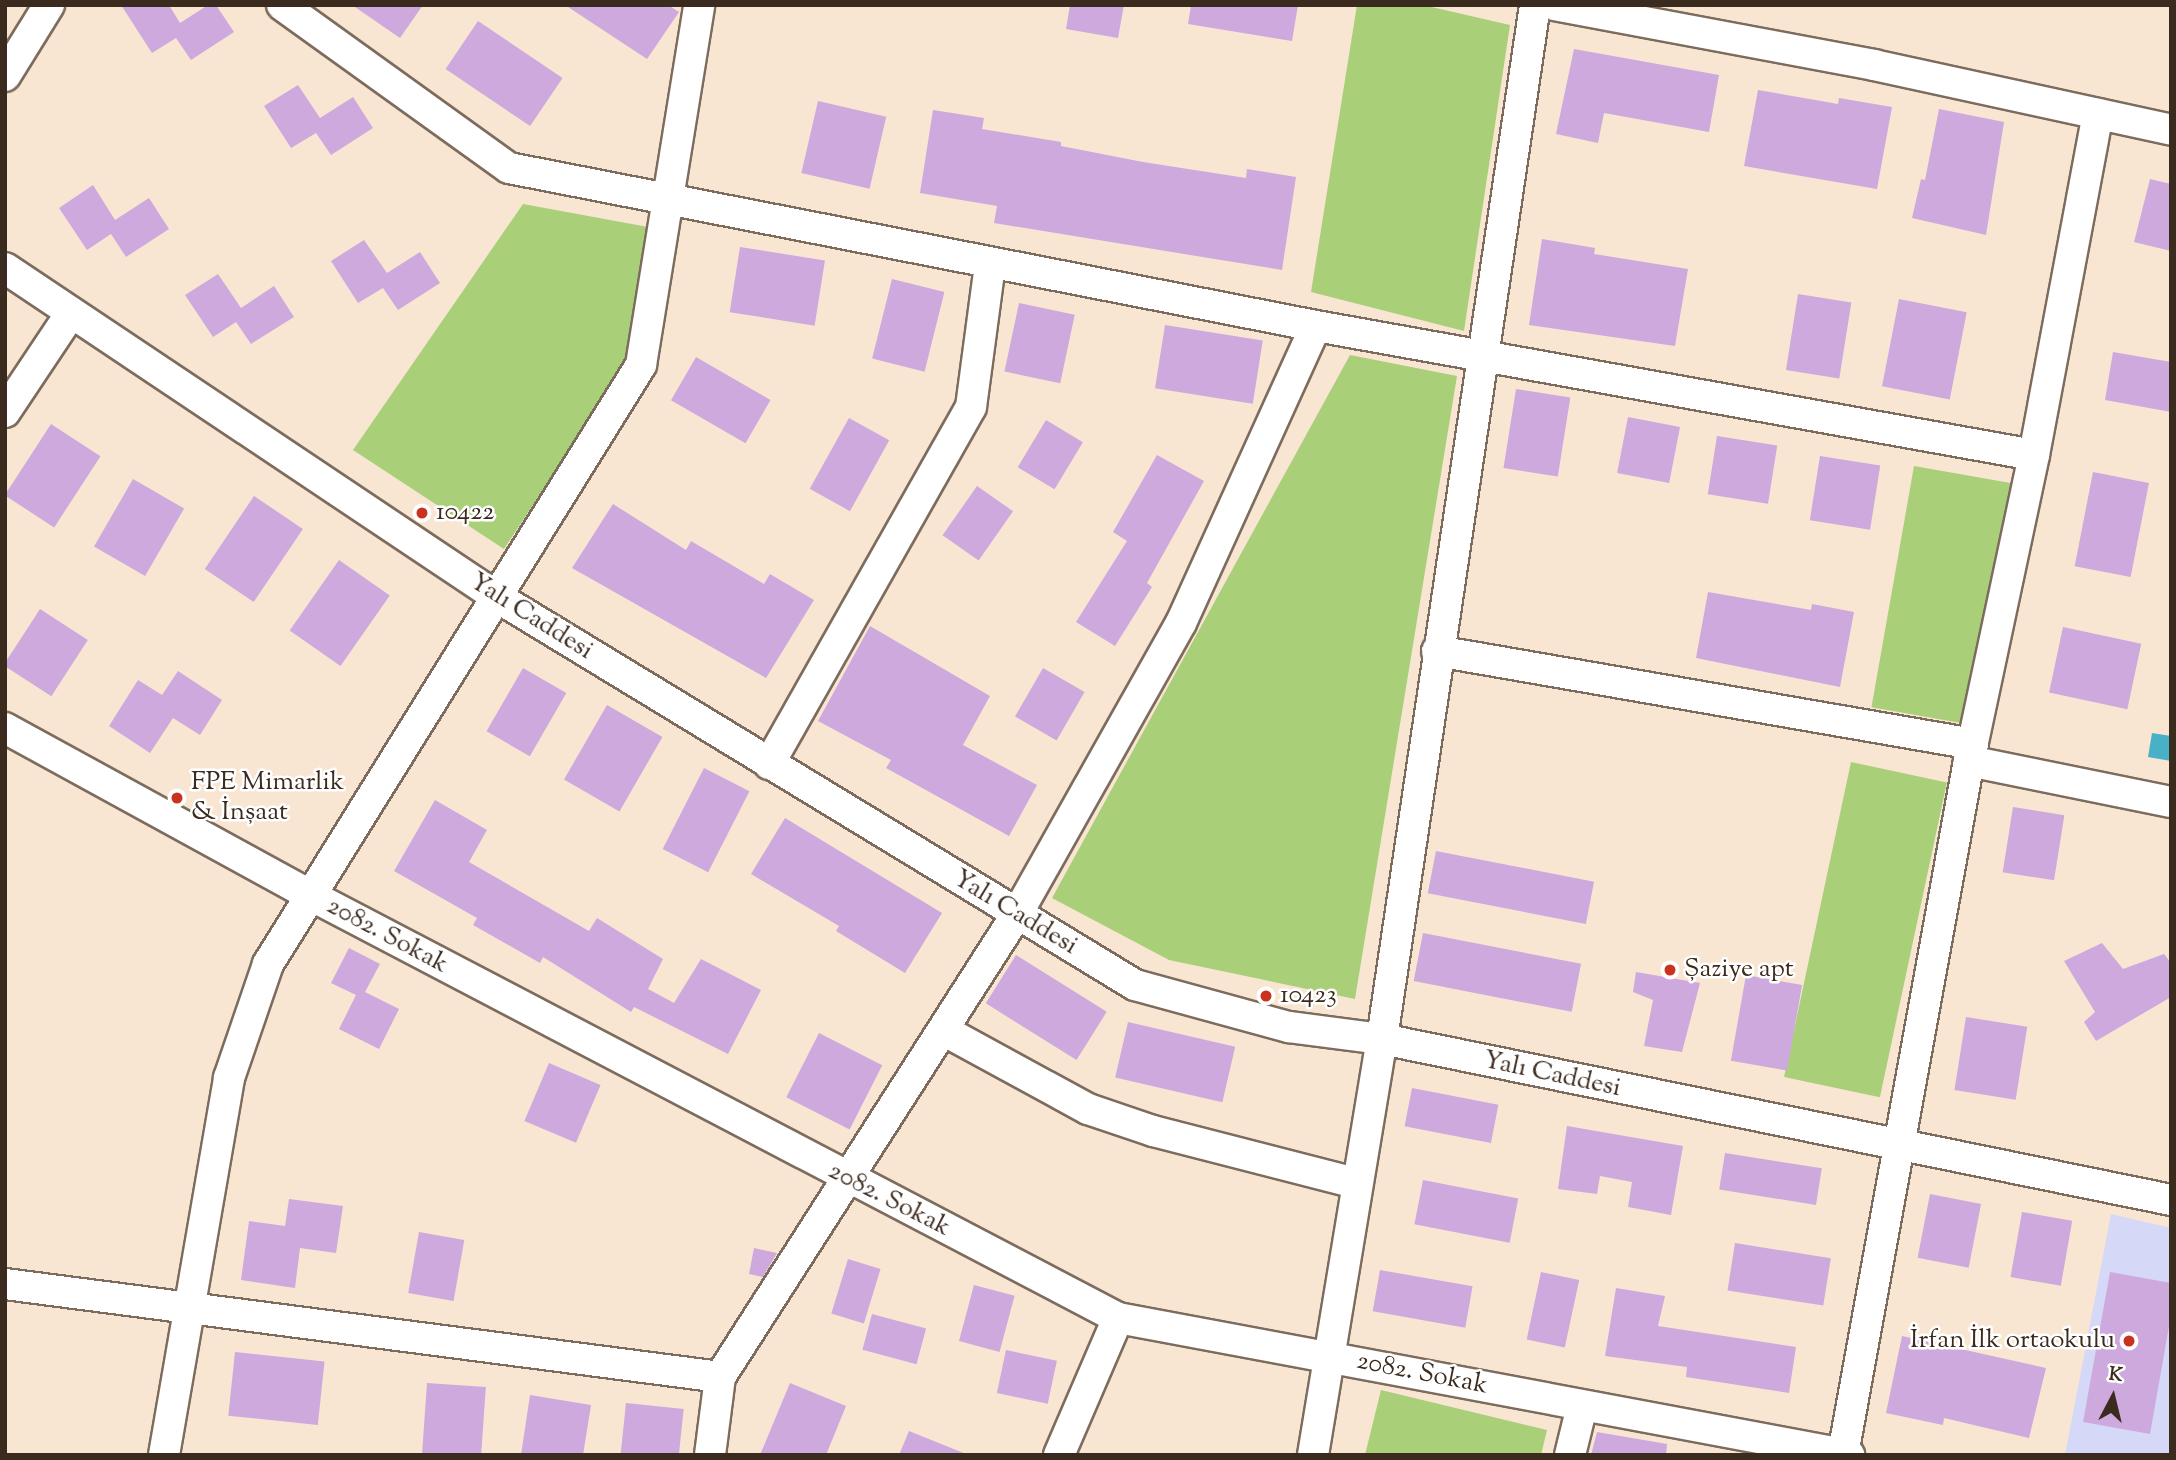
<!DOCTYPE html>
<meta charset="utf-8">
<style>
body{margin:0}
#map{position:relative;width:2176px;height:1460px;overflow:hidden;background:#f8e6d3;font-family:"Sorts Mill Goudy",serif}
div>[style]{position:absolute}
.built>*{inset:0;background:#d6d8f8}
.green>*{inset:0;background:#a9cf79;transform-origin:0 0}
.water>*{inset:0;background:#48b1c7}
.building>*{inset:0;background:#cda9de;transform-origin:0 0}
.roads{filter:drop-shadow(2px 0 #7d6c5d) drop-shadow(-2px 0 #7d6c5d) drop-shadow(0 2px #7d6c5d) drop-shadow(0 -2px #7d6c5d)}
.street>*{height:30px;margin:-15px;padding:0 15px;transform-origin:15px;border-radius:15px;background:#fff}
.dots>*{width:19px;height:19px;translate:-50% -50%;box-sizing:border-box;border:4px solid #fff;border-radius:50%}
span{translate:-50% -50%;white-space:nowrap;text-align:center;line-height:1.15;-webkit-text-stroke:5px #fff;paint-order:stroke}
.poi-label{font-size:26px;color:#3b2a1e}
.left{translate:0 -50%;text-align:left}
.right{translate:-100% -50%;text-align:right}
.street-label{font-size:26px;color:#3b2a1e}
.frame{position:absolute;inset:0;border:7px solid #3b2a1e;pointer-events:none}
.north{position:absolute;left:2078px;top:1362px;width:70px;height:70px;-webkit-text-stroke:5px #fff;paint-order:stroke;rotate:7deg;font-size:19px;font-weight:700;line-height:28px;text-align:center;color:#3b2a1e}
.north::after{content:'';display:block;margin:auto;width:24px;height:32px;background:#3b2a1e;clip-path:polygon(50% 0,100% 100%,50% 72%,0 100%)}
</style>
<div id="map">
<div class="built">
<i style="clip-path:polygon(2111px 1214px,2171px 1228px,2171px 1455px,2065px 1455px)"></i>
</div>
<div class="green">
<i style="clip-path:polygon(1357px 5px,1423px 5px,1510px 25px,1464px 331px,1311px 292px)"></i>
<i style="clip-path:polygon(523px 204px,648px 227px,627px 361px,504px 549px,353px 450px)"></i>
<i style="clip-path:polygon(1350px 355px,1457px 376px,1355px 999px,1169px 960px,1052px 898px)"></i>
<i style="left:1914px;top:466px;width:101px;height:245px;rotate:10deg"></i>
<i style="left:1851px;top:762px;width:98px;height:322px;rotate:12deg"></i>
<i style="clip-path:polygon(1381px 1390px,1547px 1430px,1541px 1455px,1365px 1455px)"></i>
</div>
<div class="water">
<i style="clip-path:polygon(2152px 733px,2171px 736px,2171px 761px,2148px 757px)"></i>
</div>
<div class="building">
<i style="clip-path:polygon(121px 5px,169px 5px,180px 23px,208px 5px,216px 5px,234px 32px,191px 60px,176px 38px,152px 53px)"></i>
<i style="clip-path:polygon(352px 5px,423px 5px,400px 38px)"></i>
<i style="clip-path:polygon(565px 5px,668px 5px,679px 12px,647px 59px)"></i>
<i style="clip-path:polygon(1070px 5px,1124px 5px,1118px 38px,1066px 29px)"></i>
<i style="clip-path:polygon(1191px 5px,1298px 5px,1292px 41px,1188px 24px)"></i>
<i style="left:478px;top:21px;width:102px;height:58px;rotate:34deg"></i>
<i style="clip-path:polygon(1574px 49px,1719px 75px,1709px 132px,1604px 113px,1598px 143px,1556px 134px)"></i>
<i style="clip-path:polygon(298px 85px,320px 118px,353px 97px,373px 128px,331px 155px,316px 133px,291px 148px,264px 106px)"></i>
<i style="clip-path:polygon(1758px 90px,1838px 104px,1839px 98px,1892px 107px,1877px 189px,1744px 166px)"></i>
<i style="left:818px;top:101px;width:70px;height:74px;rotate:13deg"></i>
<i style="clip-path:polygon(1939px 109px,2004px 122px,1986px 235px,1912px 218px,1921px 179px,1925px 180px)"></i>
<i style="clip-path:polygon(933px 110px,984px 118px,982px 129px,1061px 142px,1061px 146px,1143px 162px,1246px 178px,1247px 169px,1296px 177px,1282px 270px,994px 223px,997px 206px,920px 193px)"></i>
<i style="clip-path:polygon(2150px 179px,2171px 184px,2171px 251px,2134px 242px)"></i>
<i style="clip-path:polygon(93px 185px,115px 220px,149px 198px,169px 229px,126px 257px,111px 234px,87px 250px,59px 208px)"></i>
<i style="clip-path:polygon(1542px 239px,1595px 248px,1594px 254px,1688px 269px,1675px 346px,1529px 325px)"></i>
<i style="clip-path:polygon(364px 240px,387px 273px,420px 252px,440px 283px,398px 310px,383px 288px,358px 303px,331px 261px)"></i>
<i style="left:740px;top:247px;width:86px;height:66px;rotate:9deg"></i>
<i style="clip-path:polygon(218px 274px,241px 308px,274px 286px,294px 317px,251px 344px,236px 322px,213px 337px,185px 295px)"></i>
<i style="left:892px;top:279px;width:54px;height:82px;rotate:14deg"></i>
<i style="left:1798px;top:294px;width:54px;height:77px;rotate:9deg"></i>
<i style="left:1899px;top:299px;width:69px;height:89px;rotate:11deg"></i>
<i style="left:1019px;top:303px;width:57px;height:70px;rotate:12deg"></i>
<i style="left:1165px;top:325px;width:99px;height:64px;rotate:9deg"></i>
<i style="clip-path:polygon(2113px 352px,2171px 362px,2171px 412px,2105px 400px)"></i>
<i style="left:696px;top:357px;width:86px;height:50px;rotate:30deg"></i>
<i style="left:1516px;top:389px;width:55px;height:80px;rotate:9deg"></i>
<i style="left:1628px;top:417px;width:53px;height:57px;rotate:11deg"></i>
<i style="left:849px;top:418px;width:46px;height:81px;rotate:29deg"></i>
<i style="left:1046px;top:420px;width:43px;height:55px;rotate:31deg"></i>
<i style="left:51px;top:424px;width:59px;height:85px;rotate:33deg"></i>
<i style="left:1717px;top:436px;width:61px;height:59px;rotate:9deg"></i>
<i style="clip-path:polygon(1157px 455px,1204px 481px,1147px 583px,1152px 587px,1115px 646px,1076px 622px,1127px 541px,1113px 532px)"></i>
<i style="left:1820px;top:456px;width:61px;height:65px;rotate:9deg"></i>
<i style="left:2093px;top:472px;width:57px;height:96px;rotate:11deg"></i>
<i style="left:133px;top:479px;width:59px;height:78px;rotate:30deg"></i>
<i style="left:977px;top:486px;width:44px;height:60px;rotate:35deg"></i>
<i style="left:254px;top:496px;width:59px;height:88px;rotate:34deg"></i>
<i style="clip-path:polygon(613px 504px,686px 550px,691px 541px,764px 584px,770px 574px,814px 600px,766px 678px,572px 568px)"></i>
<i style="left:339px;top:560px;width:62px;height:86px;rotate:35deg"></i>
<i style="clip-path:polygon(1708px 592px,1811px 610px,1812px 604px,1854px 612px,1840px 687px,1696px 658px)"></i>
<i style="left:40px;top:609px;width:57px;height:67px;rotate:33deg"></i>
<i style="clip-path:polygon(870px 626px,990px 696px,963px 745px,1037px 785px,1009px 836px,886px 768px,891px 760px,818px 721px)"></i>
<i style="left:2063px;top:627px;width:80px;height:67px;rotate:12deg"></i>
<i style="left:523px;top:668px;width:50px;height:73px;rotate:30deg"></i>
<i style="left:1043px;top:668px;width:48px;height:56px;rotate:30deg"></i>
<i style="clip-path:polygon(178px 671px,222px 700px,200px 735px,173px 718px,150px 753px,109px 726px,138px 680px,162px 695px)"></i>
<i style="left:607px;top:705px;width:64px;height:86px;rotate:30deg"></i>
<i style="left:704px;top:768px;width:51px;height:91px;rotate:27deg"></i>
<i style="clip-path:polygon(435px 800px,487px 830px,469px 862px,589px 931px,597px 918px,663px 959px,648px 989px,674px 1003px,701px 959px,761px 990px,728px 1054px,634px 1007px,631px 1012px,543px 957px,540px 963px,473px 925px,477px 918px,394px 871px)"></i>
<i style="left:2013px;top:807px;width:52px;height:66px;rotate:9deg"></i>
<i style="clip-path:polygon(785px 818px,942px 913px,905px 973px,836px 931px,839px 926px,751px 874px)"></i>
<i style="left:1436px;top:851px;width:161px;height:43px;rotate:11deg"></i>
<i style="left:1423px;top:933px;width:161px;height:49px;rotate:11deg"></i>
<i style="clip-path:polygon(2102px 943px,2123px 969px,2164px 954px,2171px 963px,2171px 997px,2096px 1041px,2084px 1022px,2095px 1012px,2064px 961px)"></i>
<i style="clip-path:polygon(349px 948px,380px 964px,365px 992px,399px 1009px,379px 1049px,339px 1029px,356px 995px,331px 983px)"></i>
<i style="left:1016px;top:955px;width:107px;height:57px;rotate:32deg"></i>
<i style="clip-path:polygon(1636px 972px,1700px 983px,1682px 1052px,1644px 1046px,1653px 1000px,1633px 992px)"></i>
<i style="left:1746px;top:975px;width:57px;height:87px;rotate:10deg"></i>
<i style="left:1966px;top:1017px;width:62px;height:74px;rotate:9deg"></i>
<i style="left:1128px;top:1022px;width:110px;height:57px;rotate:13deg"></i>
<i style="left:819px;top:1033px;width:71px;height:72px;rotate:27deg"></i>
<i style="left:549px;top:1063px;width:56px;height:63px;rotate:23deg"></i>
<i style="left:1412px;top:1088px;width:88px;height:39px;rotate:11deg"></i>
<i style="clip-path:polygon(1567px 1126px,1683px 1146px,1671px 1215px,1628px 1207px,1632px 1182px,1600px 1176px,1597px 1194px,1558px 1189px)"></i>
<i style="left:1725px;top:1153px;width:98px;height:37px;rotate:9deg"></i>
<i style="left:1423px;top:1180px;width:97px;height:45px;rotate:11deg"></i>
<i style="left:1930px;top:1194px;width:52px;height:65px;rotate:11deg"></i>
<i style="clip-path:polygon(289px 1199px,343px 1206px,336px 1253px,300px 1248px,295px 1288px,241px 1280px,249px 1221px,285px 1226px)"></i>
<i style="left:2022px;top:1212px;width:51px;height:66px;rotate:10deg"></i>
<i style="left:419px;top:1232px;width:46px;height:62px;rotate:10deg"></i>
<i style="left:1735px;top:1243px;width:97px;height:48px;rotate:9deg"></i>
<i style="clip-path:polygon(754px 1248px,777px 1253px,763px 1277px,749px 1274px)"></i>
<i style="left:848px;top:1259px;width:34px;height:57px;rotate:17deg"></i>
<i style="left:1380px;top:1270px;width:94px;height:42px;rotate:10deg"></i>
<i style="left:1541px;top:1272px;width:39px;height:69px;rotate:12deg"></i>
<i style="clip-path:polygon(2110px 1272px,2171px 1283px,2171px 1315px,2150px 1434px,2083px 1422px)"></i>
<i style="left:974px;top:1285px;width:42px;height:58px;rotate:15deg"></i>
<i style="clip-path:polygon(1616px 1288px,1665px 1296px,1658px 1326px,1796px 1347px,1789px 1393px,1686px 1377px,1687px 1367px,1605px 1356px)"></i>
<i style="left:872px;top:1314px;width:56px;height:37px;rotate:15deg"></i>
<i style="clip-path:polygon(1902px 1336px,2046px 1368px,2029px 1438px,1944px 1418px,1943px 1425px,1886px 1413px)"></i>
<i style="left:1006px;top:1350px;width:52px;height:44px;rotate:12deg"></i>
<i style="left:235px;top:1352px;width:90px;height:64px;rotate:6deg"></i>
<i style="left:427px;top:1383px;width:59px;height:72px;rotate:4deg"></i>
<i style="clip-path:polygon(790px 1383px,846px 1406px,826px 1455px,760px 1455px)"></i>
<i style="clip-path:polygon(530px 1395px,591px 1405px,583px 1455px,521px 1455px)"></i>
<i style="left:626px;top:1403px;width:58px;height:52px;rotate:6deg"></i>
<i style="clip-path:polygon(909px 1431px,966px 1454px,966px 1455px,899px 1455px)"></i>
<i style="clip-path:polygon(1597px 1432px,1667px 1444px,1666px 1455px,1591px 1455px)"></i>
</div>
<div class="roads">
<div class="street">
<i style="left:282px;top:5px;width:279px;rotate:35.7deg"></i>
<i style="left:509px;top:168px;width:822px;rotate:11.08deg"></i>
<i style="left:1316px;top:326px;width:729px;rotate:10.19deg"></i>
<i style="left:2034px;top:455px;width:347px;rotate:-79.4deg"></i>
<i style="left:1554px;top:5px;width:326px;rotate:10.6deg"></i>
<i style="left:1874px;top:65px;width:304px;rotate:12.3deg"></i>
<i style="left:5px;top:76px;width:84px;rotate:-58.2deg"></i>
<i style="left:5px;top:268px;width:592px;rotate:33.77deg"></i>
<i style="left:497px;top:597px;width:747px;rotate:31.31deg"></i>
<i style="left:1135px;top:985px;width:160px;rotate:15.3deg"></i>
<i style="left:1289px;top:1027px;width:94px;rotate:7.4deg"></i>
<i style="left:1382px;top:1039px;width:805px;rotate:11.53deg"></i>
<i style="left:5px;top:412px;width:119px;rotate:-56.3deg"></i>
<i style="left:1437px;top:651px;width:544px;rotate:9.84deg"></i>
<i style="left:5px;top:728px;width:348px;rotate:28.7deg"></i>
<i style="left:310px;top:895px;width:912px;rotate:27.63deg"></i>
<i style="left:1118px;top:1318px;width:744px;rotate:10.61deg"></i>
<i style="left:1969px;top:761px;width:206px;rotate:11.5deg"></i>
<i style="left:769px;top:764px;width:410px;rotate:-60.5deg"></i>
<i style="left:971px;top:407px;width:144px;rotate:-82.4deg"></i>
<i style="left:943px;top:1030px;width:165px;rotate:28.6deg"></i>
<i style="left:1088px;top:1109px;width:69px;rotate:18.7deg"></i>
<i style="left:1153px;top:1131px;width:209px;rotate:14.4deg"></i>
<i style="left:5px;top:1284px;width:721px;rotate:7.41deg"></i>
<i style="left:720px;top:1377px;width:79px;rotate:97.3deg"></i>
<i style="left:720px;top:1377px;width:550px;rotate:-57.32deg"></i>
<i style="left:1017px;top:914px;width:334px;rotate:-60.6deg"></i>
<i style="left:1181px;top:623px;width:326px;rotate:-65.6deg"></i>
<i style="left:1843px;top:1454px;width:704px;rotate:-79.7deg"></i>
<i style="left:1969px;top:761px;width:313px;rotate:-78deg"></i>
<i style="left:164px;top:1455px;width:383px;rotate:-80.2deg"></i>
<i style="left:229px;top:1078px;width:120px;rotate:-71.1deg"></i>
<i style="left:268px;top:964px;width:706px;rotate:-58.09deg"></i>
<i style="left:641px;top:365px;width:365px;rotate:-80.8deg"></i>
<i style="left:1059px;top:1455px;width:149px;rotate:-66.7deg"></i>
<i style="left:1313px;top:1455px;width:422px;rotate:-80.6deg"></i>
<i style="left:1382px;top:1039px;width:1045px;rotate:-81.58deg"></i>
<i style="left:1570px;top:1455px;width:50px;rotate:-76.2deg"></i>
</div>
</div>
<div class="dots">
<i style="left:422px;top:513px;background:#c8321e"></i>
<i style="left:177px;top:798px;background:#c8321e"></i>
<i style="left:1670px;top:970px;background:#c8321e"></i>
<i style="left:1266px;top:996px;background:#c8321e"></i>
<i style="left:2129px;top:1341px;background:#c8321e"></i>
</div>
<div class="poi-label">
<span class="left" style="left:436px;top:513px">10422</span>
<span class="left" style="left:191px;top:798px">FPE Mimarlik<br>&amp; İnşaat</span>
<span class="left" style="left:1684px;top:970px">Şaziye apt</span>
<span class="left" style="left:1280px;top:996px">10423</span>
<span class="right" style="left:2115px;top:1341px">İrfan İlk ortaokulu</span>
</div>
<div class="street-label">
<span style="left:531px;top:617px;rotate:32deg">Yalı Caddesi</span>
<span style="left:1015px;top:913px;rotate:31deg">Yalı Caddesi</span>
<span style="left:387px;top:936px;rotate:28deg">2082. Sokak</span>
<span style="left:1552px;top:1075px;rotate:12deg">Yalı Caddesi</span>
<span style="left:889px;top:1200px;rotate:27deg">2082. Sokak</span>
<span style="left:1422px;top:1374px;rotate:11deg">2082. Sokak</span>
</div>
<div class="frame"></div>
<div class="north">K</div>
</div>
